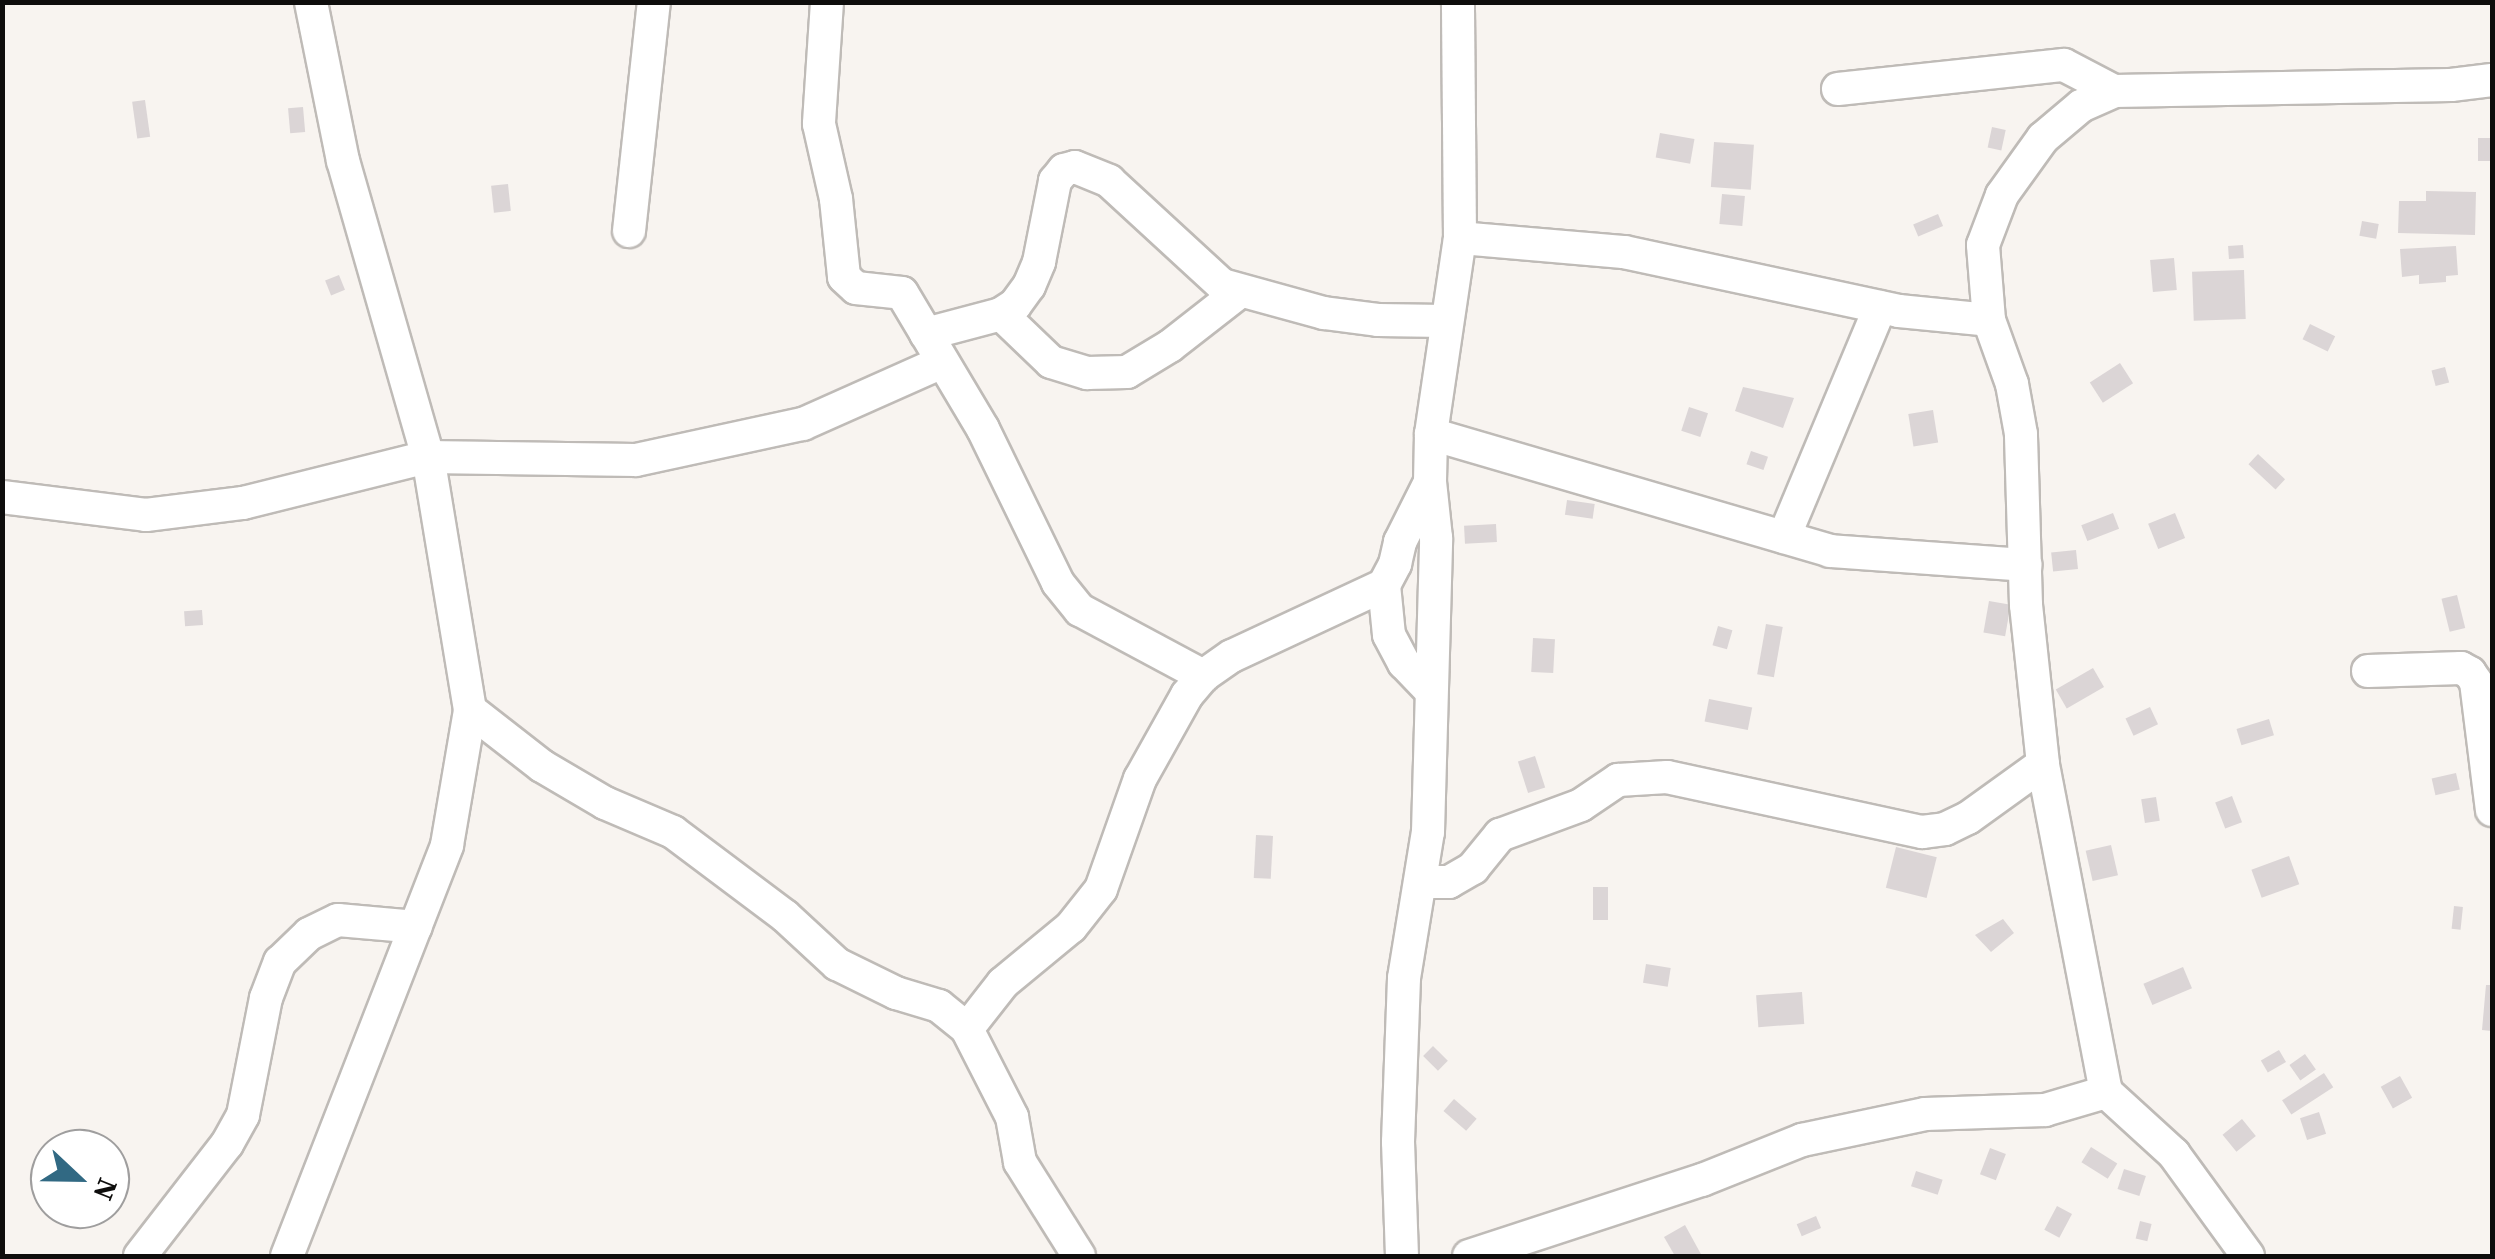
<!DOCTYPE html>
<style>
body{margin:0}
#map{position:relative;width:2495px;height:1259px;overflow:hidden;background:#f8f4f0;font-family:"Source Serif 4",serif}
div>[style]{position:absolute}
.building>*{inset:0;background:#dbd5d6;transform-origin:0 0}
.roads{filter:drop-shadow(2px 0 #bfbbb7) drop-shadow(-2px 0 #bfbbb7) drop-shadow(0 2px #bfbbb7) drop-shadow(0 -2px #bfbbb7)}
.minor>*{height:32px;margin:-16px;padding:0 16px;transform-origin:16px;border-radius:16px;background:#fff}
span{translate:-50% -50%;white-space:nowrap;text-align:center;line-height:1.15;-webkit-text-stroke:8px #fff;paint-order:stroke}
.frame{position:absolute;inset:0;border:5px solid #0e0d0c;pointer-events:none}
.north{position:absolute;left:30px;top:1129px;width:100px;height:100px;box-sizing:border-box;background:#fff;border:2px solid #9f9e9e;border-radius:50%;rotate:112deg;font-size:28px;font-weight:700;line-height:40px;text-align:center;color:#0e0d0c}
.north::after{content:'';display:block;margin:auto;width:35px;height:45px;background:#316983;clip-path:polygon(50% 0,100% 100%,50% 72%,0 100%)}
</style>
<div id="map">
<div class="building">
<i style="left:145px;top:100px;width:37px;height:13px;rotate:82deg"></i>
<i style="left:303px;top:107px;width:25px;height:15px;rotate:85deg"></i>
<i style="left:1992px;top:127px;width:14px;height:21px;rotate:12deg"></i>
<i style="left:1660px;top:133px;width:35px;height:25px;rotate:10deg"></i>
<i style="left:2492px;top:138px;width:23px;height:14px;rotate:90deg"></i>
<i style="left:1714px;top:142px;width:40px;height:45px;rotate:4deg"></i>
<i style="left:508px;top:184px;width:27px;height:17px;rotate:84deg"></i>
<i style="clip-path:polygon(2426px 191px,2476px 192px,2475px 235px,2398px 233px,2399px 201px,2426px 201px)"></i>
<i style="left:1722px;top:194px;width:23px;height:30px;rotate:5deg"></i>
<i style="left:1938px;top:214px;width:13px;height:27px;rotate:67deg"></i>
<i style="left:2362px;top:221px;width:17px;height:15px;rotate:10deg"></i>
<i style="left:2243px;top:245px;width:13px;height:15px;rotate:86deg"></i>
<i style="clip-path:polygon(2456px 246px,2458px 275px,2446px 276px,2446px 282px,2419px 284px,2419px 275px,2402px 277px,2400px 249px)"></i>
<i style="left:2174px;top:258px;width:32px;height:24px;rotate:85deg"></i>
<i style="left:2244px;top:270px;width:49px;height:52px;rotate:88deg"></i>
<i style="left:339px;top:275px;width:16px;height:15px;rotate:68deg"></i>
<i style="left:2310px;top:324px;width:28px;height:17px;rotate:26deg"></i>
<i style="left:2120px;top:363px;width:24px;height:36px;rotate:57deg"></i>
<i style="left:2445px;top:367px;width:16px;height:14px;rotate:75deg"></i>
<i style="clip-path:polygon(1743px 387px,1794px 398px,1783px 428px,1735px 411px)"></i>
<i style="left:1689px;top:407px;width:20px;height:25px;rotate:18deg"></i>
<i style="left:1933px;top:410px;width:33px;height:25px;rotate:81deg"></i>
<i style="left:1751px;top:451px;width:18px;height:14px;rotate:19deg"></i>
<i style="left:2258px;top:454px;width:37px;height:14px;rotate:43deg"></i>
<i style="left:1567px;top:500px;width:28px;height:15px;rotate:8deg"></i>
<i style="left:2113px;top:513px;width:17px;height:34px;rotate:69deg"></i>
<i style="left:2175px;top:513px;width:27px;height:29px;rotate:68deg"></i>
<i style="left:1496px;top:524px;width:18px;height:32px;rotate:87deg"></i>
<i style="left:2076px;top:550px;width:19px;height:25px;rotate:84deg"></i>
<i style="left:2457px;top:595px;width:34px;height:16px;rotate:76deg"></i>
<i style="left:1989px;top:601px;width:22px;height:32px;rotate:10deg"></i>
<i style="left:202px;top:610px;width:15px;height:18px;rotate:86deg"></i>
<i style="left:1766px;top:624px;width:17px;height:51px;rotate:10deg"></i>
<i style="left:1718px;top:626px;width:15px;height:20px;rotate:16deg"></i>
<i style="left:1533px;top:638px;width:22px;height:34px;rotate:3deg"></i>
<i style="left:2093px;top:668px;width:22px;height:43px;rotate:60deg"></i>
<i style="left:1709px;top:699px;width:44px;height:23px;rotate:11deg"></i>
<i style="left:2150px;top:707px;width:19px;height:27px;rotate:65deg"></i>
<i style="left:2269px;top:719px;width:17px;height:34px;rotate:73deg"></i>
<i style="left:1535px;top:756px;width:33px;height:18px;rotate:72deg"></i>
<i style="left:2456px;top:773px;width:17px;height:25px;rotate:77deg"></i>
<i style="left:2232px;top:796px;width:28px;height:18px;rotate:69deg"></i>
<i style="left:2156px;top:797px;width:24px;height:15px;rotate:81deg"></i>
<i style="left:1256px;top:835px;width:17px;height:43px;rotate:3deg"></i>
<i style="left:2111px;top:845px;width:31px;height:26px;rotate:77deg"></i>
<i style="left:1896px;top:847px;width:42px;height:42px;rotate:14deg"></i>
<i style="left:2289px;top:856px;width:30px;height:40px;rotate:70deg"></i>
<i style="left:1593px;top:887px;width:15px;height:33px"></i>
<i style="left:2454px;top:906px;width:9px;height:23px;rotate:6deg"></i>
<i style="clip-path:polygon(2003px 919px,2014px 933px,1991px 952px,1975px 935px)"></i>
<i style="left:1646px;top:964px;width:25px;height:19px;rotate:9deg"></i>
<i style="left:2183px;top:967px;width:23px;height:43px;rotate:67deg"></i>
<i style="clip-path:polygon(2486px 985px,2492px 985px,2492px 1031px,2482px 1030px)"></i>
<i style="left:1802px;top:992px;width:32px;height:46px;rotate:86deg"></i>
<i style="left:1433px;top:1046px;width:21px;height:14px;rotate:45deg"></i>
<i style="left:2279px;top:1050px;width:14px;height:21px;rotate:60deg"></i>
<i style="left:2305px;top:1054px;width:19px;height:19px;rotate:55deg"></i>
<i style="left:2324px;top:1073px;width:17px;height:50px;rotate:57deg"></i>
<i style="left:2400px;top:1076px;width:25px;height:22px;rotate:61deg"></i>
<i style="left:1454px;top:1099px;width:30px;height:16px;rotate:41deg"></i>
<i style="left:2319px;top:1112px;width:23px;height:20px;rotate:72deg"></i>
<i style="left:2242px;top:1119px;width:22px;height:25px;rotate:51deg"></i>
<i style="left:2091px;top:1147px;width:31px;height:18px;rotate:32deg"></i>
<i style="left:1990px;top:1148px;width:17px;height:28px;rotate:21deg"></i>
<i style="left:2124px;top:1169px;width:23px;height:21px;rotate:18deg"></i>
<i style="left:1916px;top:1171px;width:28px;height:16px;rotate:18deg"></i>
<i style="left:2057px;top:1206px;width:17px;height:27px;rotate:28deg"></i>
<i style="left:1816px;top:1216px;width:13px;height:21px;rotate:67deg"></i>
<i style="left:2140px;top:1221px;width:12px;height:18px;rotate:14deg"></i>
<i style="clip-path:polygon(1685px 1225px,1702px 1256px,1675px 1256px,1664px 1237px)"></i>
</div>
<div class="roads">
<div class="minor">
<i style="left:827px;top:2px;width:122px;rotate:93.8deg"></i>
<i style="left:819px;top:124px;width:77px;rotate:77.2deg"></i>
<i style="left:836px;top:199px;width:78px;rotate:84.1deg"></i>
<i style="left:844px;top:277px;width:16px;rotate:43deg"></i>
<i style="left:856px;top:288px;width:46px;rotate:6.2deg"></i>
<i style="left:902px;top:293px;width:158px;rotate:59.2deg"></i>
<i style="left:983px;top:429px;width:171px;rotate:64deg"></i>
<i style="left:1058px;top:583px;width:35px;rotate:51deg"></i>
<i style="left:1080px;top:610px;width:140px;rotate:28.2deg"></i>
<i style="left:1838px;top:89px;width:227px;rotate:-6.1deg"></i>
<i style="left:2064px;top:65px;width:56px;rotate:27.5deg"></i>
<i style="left:629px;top:231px;width:230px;rotate:-83.8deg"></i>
<i style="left:1460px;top:238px;width:165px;rotate:4.9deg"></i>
<i style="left:1624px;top:252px;width:281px;rotate:12.1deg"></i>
<i style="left:1899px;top:311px;width:90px;rotate:5.7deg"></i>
<i style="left:1001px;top:314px;width:69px;rotate:43.8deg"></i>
<i style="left:1051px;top:362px;width:38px;rotate:17deg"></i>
<i style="left:1087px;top:373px;width:40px;rotate:-1.4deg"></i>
<i style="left:1127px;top:372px;width:50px;rotate:-31.2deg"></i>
<i style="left:1170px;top:346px;width:88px;rotate:-38deg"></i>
<i style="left:926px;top:334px;width:78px;rotate:-14.9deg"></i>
<i style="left:1001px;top:314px;width:17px;rotate:-33deg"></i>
<i style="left:1015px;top:305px;width:24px;rotate:-54deg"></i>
<i style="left:1029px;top:286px;width:26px;rotate:-67deg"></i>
<i style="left:1039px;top:262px;width:83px;rotate:-78.8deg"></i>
<i style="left:1055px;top:181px;width:14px;rotate:-51deg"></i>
<i style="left:1064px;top:170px;width:11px;rotate:-15deg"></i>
<i style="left:1075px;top:167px;width:37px;rotate:22deg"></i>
<i style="left:1109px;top:181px;width:154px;rotate:42.6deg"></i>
<i style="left:1222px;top:285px;width:106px;rotate:15.4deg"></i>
<i style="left:1324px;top:313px;width:54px;rotate:7.4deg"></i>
<i style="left:1378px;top:320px;width:67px;rotate:0.9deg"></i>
<i style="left:1431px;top:434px;width:416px;rotate:16.3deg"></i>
<i style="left:1830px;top:551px;width:196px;rotate:4.1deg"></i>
<i style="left:2px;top:497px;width:145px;rotate:7.1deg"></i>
<i style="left:146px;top:515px;width:98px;rotate:-7.1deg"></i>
<i style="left:243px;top:503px;width:191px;rotate:-14deg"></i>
<i style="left:428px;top:457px;width:208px;rotate:0.8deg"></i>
<i style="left:636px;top:460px;width:171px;rotate:-12.2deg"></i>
<i style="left:803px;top:424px;width:152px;rotate:-24deg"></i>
<i style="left:1784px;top:537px;width:249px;rotate:-67.3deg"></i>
<i style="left:1384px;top:585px;width:50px;rotate:84.3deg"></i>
<i style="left:1389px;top:635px;width:32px;rotate:62deg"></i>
<i style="left:1404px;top:663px;width:39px;rotate:46deg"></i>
<i style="left:2368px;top:671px;width:93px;rotate:-1.8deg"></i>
<i style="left:2461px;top:668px;width:10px;rotate:29deg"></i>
<i style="left:2470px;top:673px;width:11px;rotate:56deg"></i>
<i style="left:2476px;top:682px;width:129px;rotate:82.9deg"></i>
<i style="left:470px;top:710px;width:91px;rotate:37.9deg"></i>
<i style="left:542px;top:766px;width:73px;rotate:30.4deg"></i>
<i style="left:605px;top:803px;width:74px;rotate:23.1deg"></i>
<i style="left:673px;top:832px;width:140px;rotate:36.9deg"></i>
<i style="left:785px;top:916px;width:71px;rotate:42.7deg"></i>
<i style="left:837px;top:964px;width:66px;rotate:26.2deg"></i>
<i style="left:896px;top:993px;width:45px;rotate:16.8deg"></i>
<i style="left:939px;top:1006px;width:36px;rotate:39deg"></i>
<i style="left:967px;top:1029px;width:99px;rotate:62.9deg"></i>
<i style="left:1012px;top:1117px;width:46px;rotate:79.9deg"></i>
<i style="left:1020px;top:1162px;width:111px;rotate:57.9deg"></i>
<i style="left:1422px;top:882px;width:27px"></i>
<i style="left:1449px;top:882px;width:28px;rotate:-30deg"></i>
<i style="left:1473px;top:868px;width:43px;rotate:-50.7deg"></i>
<i style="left:1500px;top:835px;width:86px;rotate:-20.3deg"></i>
<i style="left:1581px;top:805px;width:45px;rotate:-34deg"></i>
<i style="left:1618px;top:780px;width:49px;rotate:-3.5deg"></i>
<i style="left:1667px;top:777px;width:261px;rotate:12.2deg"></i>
<i style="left:1922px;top:832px;width:23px;rotate:-7deg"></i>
<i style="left:1945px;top:829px;width:25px;rotate:-26deg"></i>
<i style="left:1968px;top:818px;width:92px;rotate:-35.8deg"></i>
<i style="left:967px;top:1029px;width:58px;rotate:-52deg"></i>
<i style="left:1003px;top:983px;width:88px;rotate:-39.5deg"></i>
<i style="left:1071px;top:927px;width:48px;rotate:-51.7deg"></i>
<i style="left:1101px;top:889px;width:117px;rotate:-70.5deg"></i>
<i style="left:1140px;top:779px;width:96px;rotate:-60.8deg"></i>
<i style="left:1187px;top:695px;width:25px;rotate:-50deg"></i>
<i style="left:1203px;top:676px;width:35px;rotate:-35deg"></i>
<i style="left:1232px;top:656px;width:168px;rotate:-25deg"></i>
<i style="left:1384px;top:585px;width:24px;rotate:-62deg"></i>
<i style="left:1395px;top:564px;width:23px;rotate:-77deg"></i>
<i style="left:1400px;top:542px;width:67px;rotate:-63.4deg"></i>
<i style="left:1430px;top:482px;width:48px;rotate:-88.8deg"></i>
<i style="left:1431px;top:434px;width:198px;rotate:-81.6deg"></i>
<i style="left:1460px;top:238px;width:236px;rotate:-90.5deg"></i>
<i style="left:140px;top:1256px;width:142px;rotate:-52.2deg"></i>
<i style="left:227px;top:1144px;width:33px;rotate:-61deg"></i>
<i style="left:243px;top:1115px;width:119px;rotate:-78.9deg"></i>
<i style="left:266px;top:998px;width:39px;rotate:-69deg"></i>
<i style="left:280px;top:962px;width:40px;rotate:-44deg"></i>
<i style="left:309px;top:934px;width:32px;rotate:-26deg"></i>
<i style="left:338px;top:920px;width:78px;rotate:5.1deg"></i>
<i style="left:287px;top:1256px;width:441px;rotate:-68.7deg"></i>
<i style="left:447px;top:845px;width:137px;rotate:-80.3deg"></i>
<i style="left:470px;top:710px;width:256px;rotate:-99.4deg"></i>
<i style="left:428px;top:457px;width:308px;rotate:-106deg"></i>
<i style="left:343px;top:161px;width:162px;rotate:-101.4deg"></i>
<i style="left:1402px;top:1256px;width:114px;rotate:-92deg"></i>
<i style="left:1398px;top:1142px;width:164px;rotate:-87.9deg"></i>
<i style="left:1404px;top:978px;width:148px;rotate:-80.7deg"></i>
<i style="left:1428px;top:832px;width:294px;rotate:-88.4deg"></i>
<i style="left:1436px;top:538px;width:56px;rotate:-96.1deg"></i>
<i style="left:1469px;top:1256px;width:245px;rotate:-18.1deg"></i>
<i style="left:1702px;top:1180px;width:108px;rotate:-21.8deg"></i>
<i style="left:1802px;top:1140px;width:126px;rotate:-11.9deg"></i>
<i style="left:1925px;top:1114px;width:120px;rotate:-1.9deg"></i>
<i style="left:2045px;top:1110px;width:64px;rotate:-16.4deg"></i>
<i style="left:2248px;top:1256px;width:126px;rotate:-126deg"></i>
<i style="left:2174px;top:1154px;width:92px;rotate:-137.6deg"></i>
<i style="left:2106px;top:1092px;width:334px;rotate:-100.9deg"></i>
<i style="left:2043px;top:764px;width:160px;rotate:-96.1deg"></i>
<i style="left:2026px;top:605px;width:171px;rotate:-91.7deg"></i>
<i style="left:2021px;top:434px;width:51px;rotate:-100.2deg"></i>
<i style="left:2012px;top:384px;width:68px;rotate:-109.8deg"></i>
<i style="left:1989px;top:320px;width:75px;rotate:-94.6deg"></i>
<i style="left:1983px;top:245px;width:53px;rotate:-69.2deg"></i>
<i style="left:2002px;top:195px;width:70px;rotate:-54.3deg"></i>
<i style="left:2043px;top:138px;width:50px;rotate:-40.1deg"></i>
<i style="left:2081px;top:106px;width:36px;rotate:-24deg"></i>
<i style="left:2114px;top:91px;width:337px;rotate:-1deg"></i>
<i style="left:2451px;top:85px;width:41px;rotate:-7deg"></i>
</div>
</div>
<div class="frame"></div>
<div class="north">N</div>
</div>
